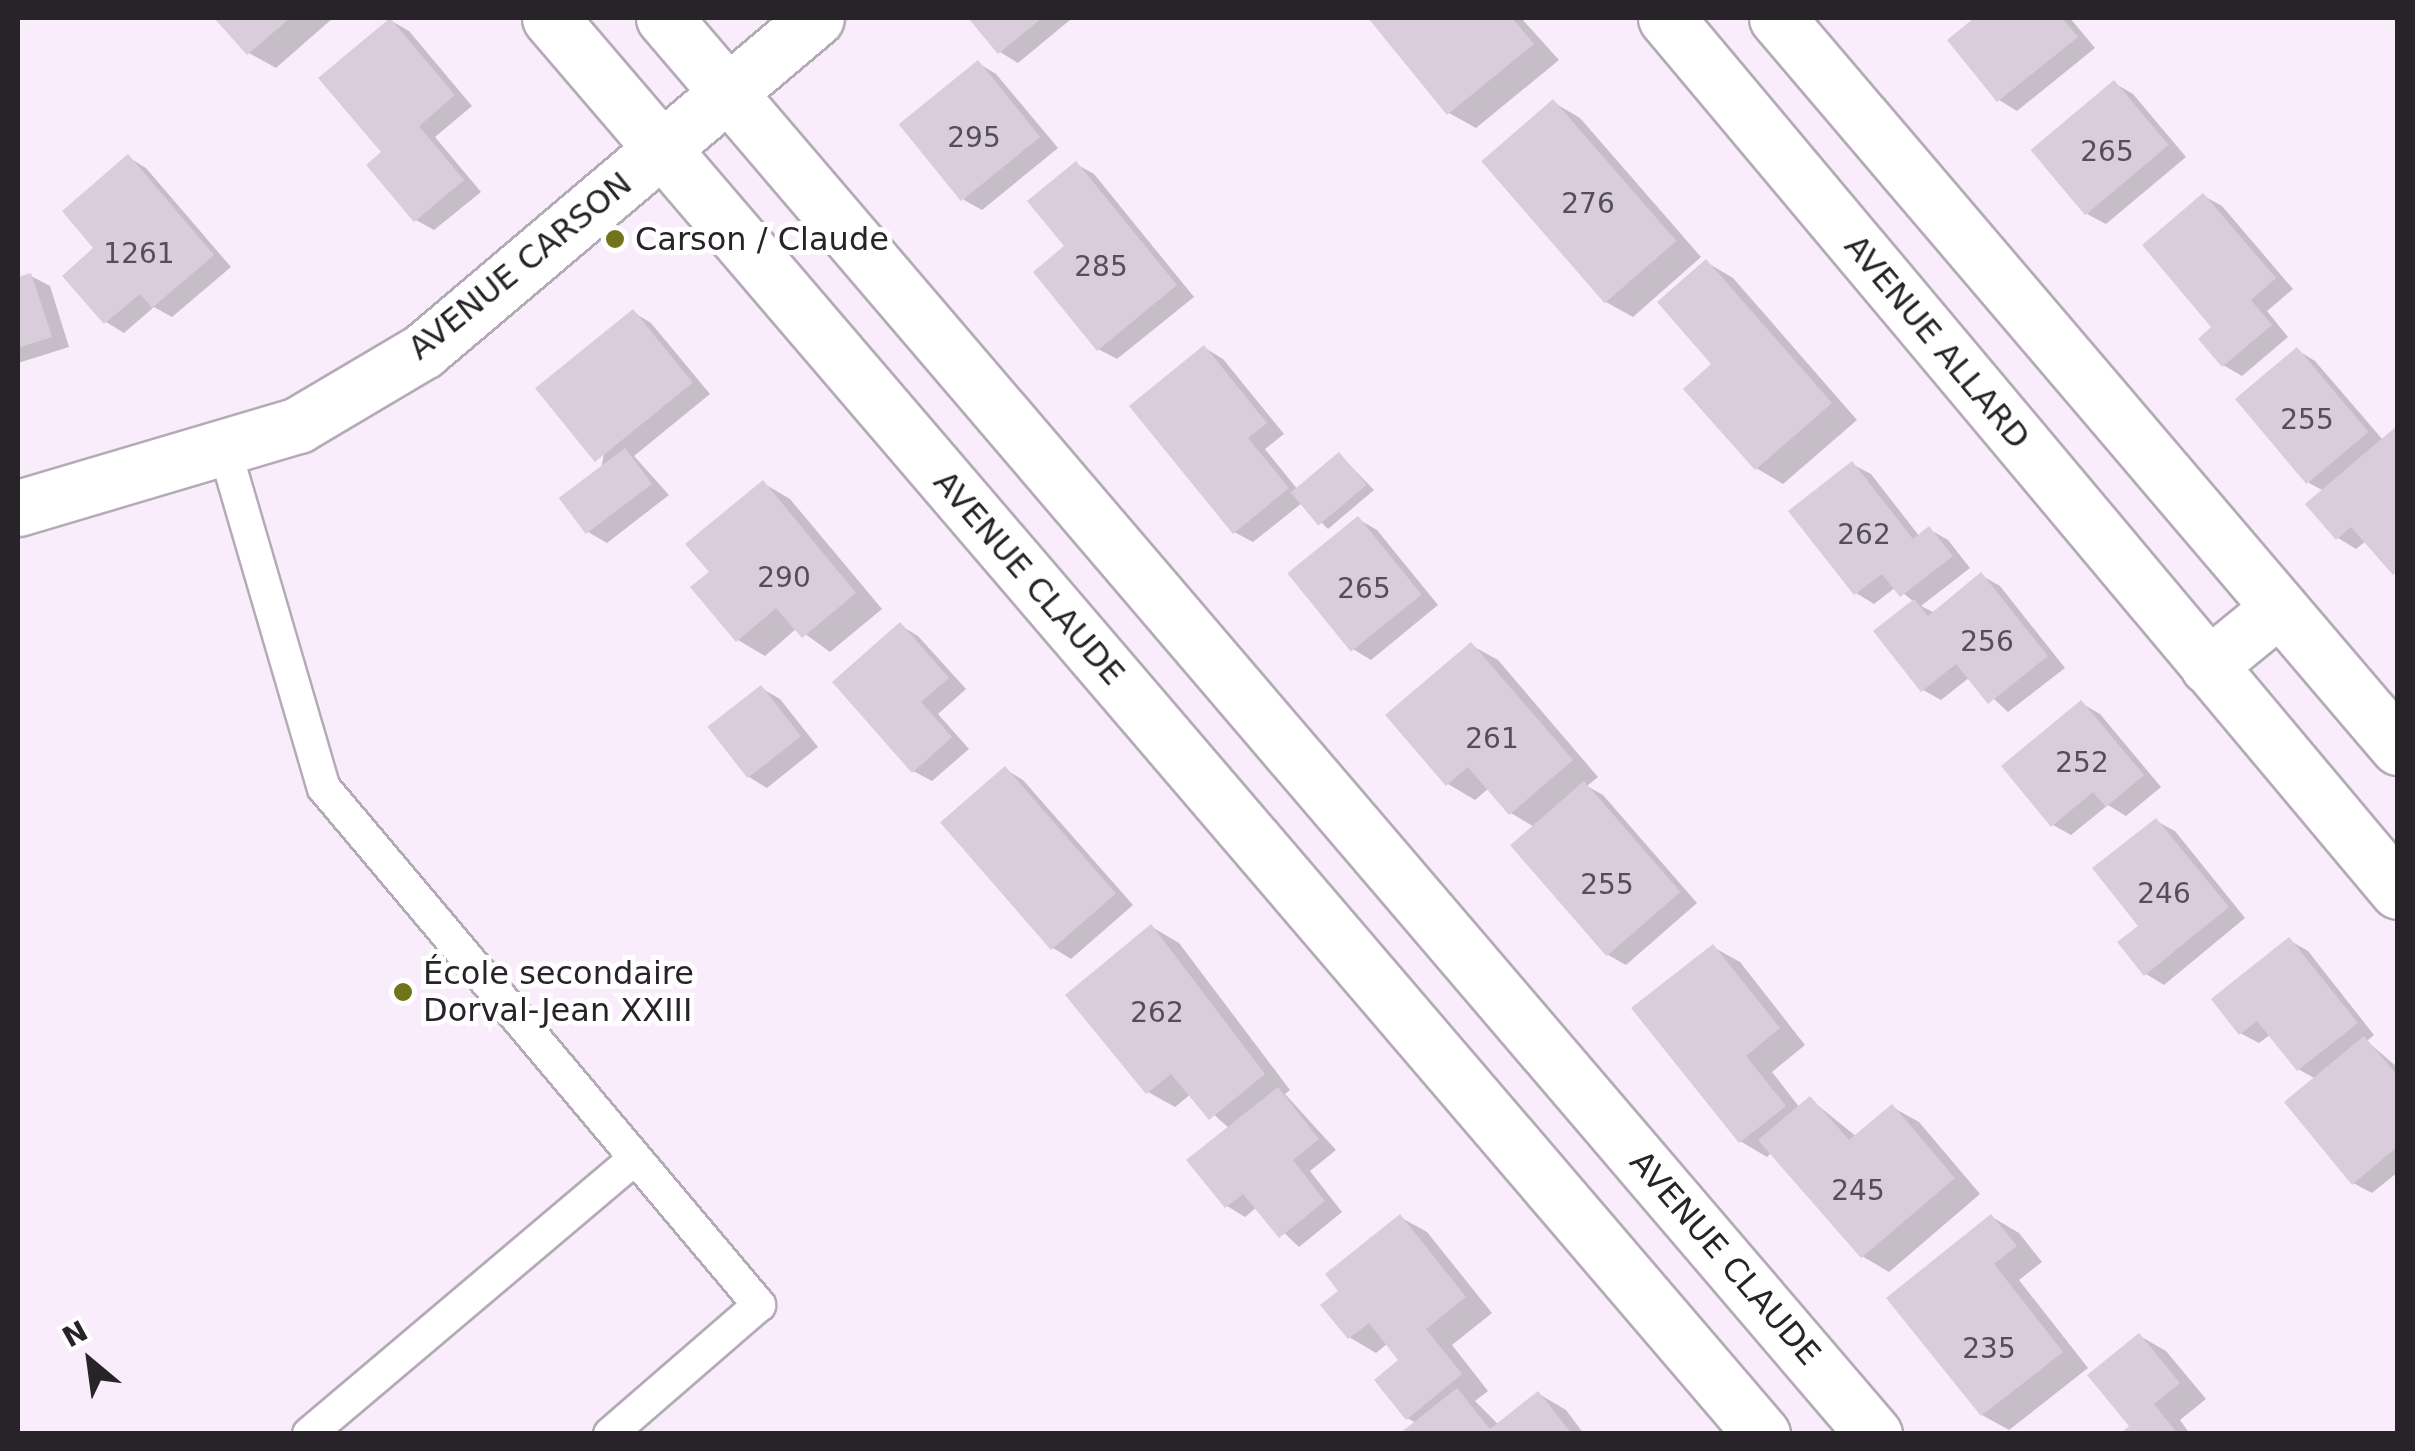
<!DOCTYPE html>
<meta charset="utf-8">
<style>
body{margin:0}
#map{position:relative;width:2415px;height:1451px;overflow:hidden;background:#f9edfb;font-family:"DejaVu Sans",sans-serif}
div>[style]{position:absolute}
.shadow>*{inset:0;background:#0003}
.building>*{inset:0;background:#d9cddb;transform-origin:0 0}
.roads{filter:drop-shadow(2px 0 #b5aab7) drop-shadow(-2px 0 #b5aab7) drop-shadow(0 2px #b5aab7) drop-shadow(0 -2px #b5aab7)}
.lane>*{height:32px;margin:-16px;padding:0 16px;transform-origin:16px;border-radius:16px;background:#fff}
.street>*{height:55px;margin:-27.5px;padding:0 27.5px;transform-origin:27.5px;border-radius:27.5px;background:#fff}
.dots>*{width:28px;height:28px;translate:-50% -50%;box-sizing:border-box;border:5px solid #fff;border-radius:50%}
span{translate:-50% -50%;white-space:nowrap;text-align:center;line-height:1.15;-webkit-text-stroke:10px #fff;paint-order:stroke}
.number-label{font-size:28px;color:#544e56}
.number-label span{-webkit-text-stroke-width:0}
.poi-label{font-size:32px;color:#282329}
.left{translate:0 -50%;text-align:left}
.street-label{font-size:32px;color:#282329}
.frame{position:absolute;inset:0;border:20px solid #282329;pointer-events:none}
.north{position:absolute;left:40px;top:1311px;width:100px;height:100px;-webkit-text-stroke:8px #fff;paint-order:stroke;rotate:331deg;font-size:28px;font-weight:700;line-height:40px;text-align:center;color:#282329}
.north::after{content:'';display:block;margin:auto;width:35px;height:45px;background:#282329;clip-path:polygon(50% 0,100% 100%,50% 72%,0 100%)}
</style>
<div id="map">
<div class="shadow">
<i style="clip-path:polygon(217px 18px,333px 18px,276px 68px,249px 53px)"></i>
<i style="clip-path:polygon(971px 18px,1068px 18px,1070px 20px,1018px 63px,1000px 52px)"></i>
<i style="clip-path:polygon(1371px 18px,1521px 18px,1559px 60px,1476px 128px,1449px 113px)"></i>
<i style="clip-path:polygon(1978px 18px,2070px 18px,2095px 48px,2017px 111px,1999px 100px,1950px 40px)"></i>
<i style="clip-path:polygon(390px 20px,409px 31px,472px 106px,435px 137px,481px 192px,434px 230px,416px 220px,385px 152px)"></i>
<i style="clip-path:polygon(978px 63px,996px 74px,1058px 148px,982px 210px,964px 200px)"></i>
<i style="clip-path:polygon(2114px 83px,2133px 94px,2186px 157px,2106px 224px,2087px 214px)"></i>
<i style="clip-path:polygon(1553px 102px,1580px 118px,1701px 257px,1633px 317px,1606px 302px)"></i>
<i style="clip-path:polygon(128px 157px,146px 168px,231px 267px,172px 317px,154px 307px,124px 333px,106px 322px,97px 249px)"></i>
<i style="clip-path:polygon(1076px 164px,1094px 174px,1194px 297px,1117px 359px,1098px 349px,1067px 246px)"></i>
<i style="clip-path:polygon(2204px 196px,2222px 206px,2293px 289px,2267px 311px,2288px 337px,2242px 376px,2223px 365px,2215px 327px)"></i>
<i style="clip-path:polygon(1706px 262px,1733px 278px,1857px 420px,1783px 484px,1756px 468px,1715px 365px)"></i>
<i style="clip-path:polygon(31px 276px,50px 286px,69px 347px,18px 363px,18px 279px)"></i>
<i style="clip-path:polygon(633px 312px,651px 323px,710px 394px,634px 456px,669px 495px,607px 543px,588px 532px)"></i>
<i style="clip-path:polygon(1205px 348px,1223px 359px,1284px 434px,1265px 449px,1298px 490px,1340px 455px,1374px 490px,1328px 529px,1302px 503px,1253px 542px,1234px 532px)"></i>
<i style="clip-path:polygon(2297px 350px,2315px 361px,2383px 440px,2398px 428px,2398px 575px,2366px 541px,2356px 549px,2338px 538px,2324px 491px,2309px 483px)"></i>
<i style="clip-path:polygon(1852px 464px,1871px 474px,1920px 537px,1929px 529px,1948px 540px,1970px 568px,1921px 606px,1933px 612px,1981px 575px,2000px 586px,2065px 668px,2008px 712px,1970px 677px,1941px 700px,1923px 690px,1914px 602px,1896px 587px,1874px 604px,1856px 593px)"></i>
<i style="clip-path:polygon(763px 483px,790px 499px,882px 609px,830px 652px,797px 628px,765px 656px,738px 640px,712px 573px)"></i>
<i style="clip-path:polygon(1358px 519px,1377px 530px,1438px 605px,1371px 660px,1353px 649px)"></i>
<i style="clip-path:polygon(900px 625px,918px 636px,966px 689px,938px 714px,969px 749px,932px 781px,913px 771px)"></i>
<i style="clip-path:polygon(1471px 645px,1498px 660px,1598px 777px,1587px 786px,1603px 795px,1697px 903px,1626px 965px,1608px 955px,1536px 828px,1511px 813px,1489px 788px,1475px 800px,1448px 784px)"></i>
<i style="clip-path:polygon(761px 688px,780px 699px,818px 747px,767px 788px,749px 777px)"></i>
<i style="clip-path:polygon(2081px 703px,2100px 714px,2161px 787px,2126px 816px,2108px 805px,2071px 835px,2053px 825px)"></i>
<i style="clip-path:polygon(1005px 769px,1023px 780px,1133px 905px,1071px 959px,1053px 948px)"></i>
<i style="clip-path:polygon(2156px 821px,2175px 831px,2245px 918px,2164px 985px,2146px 974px,2141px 926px)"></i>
<i style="clip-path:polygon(1152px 927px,1179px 943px,1290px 1090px,1285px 1094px,1336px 1150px,1310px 1171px,1342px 1212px,1299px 1247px,1257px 1207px,1245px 1217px,1227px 1206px,1230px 1129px,1191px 1094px,1175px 1107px,1148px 1092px)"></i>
<i style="clip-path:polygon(2289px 940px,2308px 951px,2374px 1035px,2367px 1041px,2398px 1068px,2398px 1172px,2372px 1193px,2353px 1183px,2316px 1079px,2298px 1069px,2271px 1034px,2259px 1043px,2240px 1033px)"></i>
<i style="clip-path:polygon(1713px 947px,1740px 962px,1805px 1045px,1772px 1072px,1800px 1108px,1810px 1099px,1857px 1137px,1892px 1107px,1919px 1122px,1980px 1194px,1889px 1272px,1862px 1256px,1772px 1152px,1767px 1157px,1740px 1141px)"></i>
<i style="clip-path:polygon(1400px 1217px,1427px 1232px,1492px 1313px,1452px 1345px,1488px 1391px,1475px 1401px,1499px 1425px,1539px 1394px,1566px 1410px,1584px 1434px,1403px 1434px,1416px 1423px,1407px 1418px,1402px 1360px,1388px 1343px,1376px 1353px,1349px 1337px,1342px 1291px)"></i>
<i style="clip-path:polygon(1992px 1217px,2019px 1233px,2042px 1262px,2019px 1280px,2088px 1368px,2009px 1430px,1982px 1415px)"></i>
<i style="clip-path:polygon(2140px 1336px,2166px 1351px,2206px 1399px,2180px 1420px,2190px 1434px,2123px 1434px,2132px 1426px)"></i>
</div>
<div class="building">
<i style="clip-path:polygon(214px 18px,290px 18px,247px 55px)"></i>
<i style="clip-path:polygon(390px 18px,455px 95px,419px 126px,464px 180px,414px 222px,366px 165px,381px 152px,318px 78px)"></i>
<i style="clip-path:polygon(968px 18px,1042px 18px,998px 54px)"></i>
<i style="clip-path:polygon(1368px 18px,1512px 18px,1534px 44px,1447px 115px)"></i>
<i style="clip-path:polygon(1974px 18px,2062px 18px,2078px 37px,1997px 102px,1947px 40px)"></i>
<i style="left:978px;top:60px;width:99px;height:102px;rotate:51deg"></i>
<i style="left:2114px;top:80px;width:85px;height:109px;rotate:50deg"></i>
<i style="left:1553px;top:99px;width:188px;height:95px;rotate:49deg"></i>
<i style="clip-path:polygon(128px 154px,214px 255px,152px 308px,140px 294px,104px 324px,62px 276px,93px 248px,62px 211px)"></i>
<i style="clip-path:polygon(1076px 161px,1177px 285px,1097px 351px,1033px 272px,1064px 246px,1027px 201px)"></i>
<i style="clip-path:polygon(2203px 193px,2276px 278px,2251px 300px,2272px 325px,2222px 367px,2198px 339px,2211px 327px,2142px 245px)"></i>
<i style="clip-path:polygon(1706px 259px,1832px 403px,1755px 470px,1683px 389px,1711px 364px,1657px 302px)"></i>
<i style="clip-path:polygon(31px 273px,52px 337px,18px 348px,18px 277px)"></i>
<i style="left:633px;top:309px;width:95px;height:126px;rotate:51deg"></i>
<i style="clip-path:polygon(1204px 345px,1267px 423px,1248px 438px,1289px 488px,1233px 534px,1129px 406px)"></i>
<i style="left:2297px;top:347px;width:111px;height:81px;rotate:50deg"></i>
<i style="clip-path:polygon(2398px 425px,2398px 571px,2393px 575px,2351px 527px,2336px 540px,2305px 504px)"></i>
<i style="left:625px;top:448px;width:45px;height:83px;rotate:53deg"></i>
<i style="left:1339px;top:452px;width:43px;height:63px;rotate:50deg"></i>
<i style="clip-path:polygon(1852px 461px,1913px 539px,1929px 526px,1953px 556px,1900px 597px,1882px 574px,1854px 595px,1788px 511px)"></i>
<i style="clip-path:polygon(763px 480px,856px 593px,802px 638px,776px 608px,736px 642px,690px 587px,709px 572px,685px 544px)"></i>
<i style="left:1358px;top:516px;width:101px;height:91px;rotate:51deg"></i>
<i style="clip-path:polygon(1981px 572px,2048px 656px,1988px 704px,1956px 664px,1921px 692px,1873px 631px,1914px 599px,1928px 616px)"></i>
<i style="clip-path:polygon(900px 622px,949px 678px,921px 702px,952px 737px,912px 773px,832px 682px)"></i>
<i style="clip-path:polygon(1471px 642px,1573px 760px,1509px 815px,1468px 767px,1446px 786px,1385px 715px)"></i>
<i style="left:761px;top:685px;width:65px;height:68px;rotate:52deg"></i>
<i style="clip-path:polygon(2081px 700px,2144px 775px,2106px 807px,2093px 792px,2051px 827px,2001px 766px)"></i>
<i style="left:1005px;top:766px;width:169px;height:86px;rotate:49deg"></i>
<i style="left:1584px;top:781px;width:147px;height:98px;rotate:49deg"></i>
<i style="clip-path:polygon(2156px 818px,2229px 907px,2144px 976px,2117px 942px,2138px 926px,2092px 868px)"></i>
<i style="clip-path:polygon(1151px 924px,1265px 1074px,1209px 1120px,1171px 1074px,1146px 1094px,1065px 995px)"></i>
<i style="clip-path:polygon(2289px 937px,2358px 1023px,2297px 1071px,2257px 1021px,2239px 1035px,2211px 999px)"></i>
<i style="clip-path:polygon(1713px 944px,1780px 1028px,1746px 1056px,1786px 1106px,1739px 1143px,1631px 1008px)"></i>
<i style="clip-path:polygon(2364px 1036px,2398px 1076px,2398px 1146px,2352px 1185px,2284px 1102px)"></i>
<i style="clip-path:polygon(1278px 1087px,1319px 1139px,1293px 1160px,1325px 1201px,1279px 1238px,1243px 1194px,1225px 1208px,1186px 1160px)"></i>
<i style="clip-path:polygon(1810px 1096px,1849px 1140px,1892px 1104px,1955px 1178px,1861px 1258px,1758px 1140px)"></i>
<i style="clip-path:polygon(1400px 1214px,1466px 1297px,1426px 1329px,1462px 1374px,1406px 1420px,1374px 1380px,1398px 1360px,1369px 1323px,1348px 1339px,1320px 1305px,1338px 1291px,1325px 1274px)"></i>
<i style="clip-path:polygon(1991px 1214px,2017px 1246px,1994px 1264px,2063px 1352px,1981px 1416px,1886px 1298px)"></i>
<i style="clip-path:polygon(2139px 1333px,2180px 1383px,2154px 1404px,2178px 1434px,2120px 1434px,2129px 1426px,2087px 1375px)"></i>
<i style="clip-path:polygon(1457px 1388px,1490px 1429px,1538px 1391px,1572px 1434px,1399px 1434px)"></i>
</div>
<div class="roads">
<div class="lane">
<i style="left:224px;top:447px;width:355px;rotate:73.7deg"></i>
<i style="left:324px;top:788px;width:676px;rotate:49.92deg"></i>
<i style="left:759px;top:1305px;width:197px;rotate:139.1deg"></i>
<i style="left:309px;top:1434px;width:426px;rotate:-40.2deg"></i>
</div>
<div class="street">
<i style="left:550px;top:18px;width:1864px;rotate:49.44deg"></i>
<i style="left:664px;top:18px;width:1863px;rotate:49.49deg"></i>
<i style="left:1666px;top:18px;width:1139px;rotate:50.02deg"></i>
<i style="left:1777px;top:18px;width:958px;rotate:49.57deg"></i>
<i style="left:18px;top:508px;width:292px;rotate:-16.5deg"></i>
<i style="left:298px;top:425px;width:145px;rotate:-30.6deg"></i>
<i style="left:423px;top:351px;width:515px;rotate:-40.28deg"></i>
<i style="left:2208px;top:666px;width:92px;rotate:-39.2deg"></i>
</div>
</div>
<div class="dots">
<i style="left:615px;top:239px;background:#71741b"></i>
<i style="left:403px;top:992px;background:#71741b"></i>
</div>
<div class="number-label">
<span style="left:974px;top:138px">295</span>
<span style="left:2107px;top:152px">265</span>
<span style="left:1588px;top:204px">276</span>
<span style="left:139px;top:254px">1261</span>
<span style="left:1101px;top:267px">285</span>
<span style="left:2307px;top:420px">255</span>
<span style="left:1864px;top:535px">262</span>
<span style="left:784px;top:578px">290</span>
<span style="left:1364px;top:589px">265</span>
<span style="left:1987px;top:642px">256</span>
<span style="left:1492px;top:739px">261</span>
<span style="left:2082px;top:763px">252</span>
<span style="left:1607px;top:885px">255</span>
<span style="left:2164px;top:894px">246</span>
<span style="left:1157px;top:1013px">262</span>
<span style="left:1858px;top:1191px">245</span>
<span style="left:1989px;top:1349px">235</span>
</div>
<div class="poi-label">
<span class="left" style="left:635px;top:239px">Carson / Claude</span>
<span class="left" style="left:423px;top:992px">École secondaire<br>Dorval-Jean XXIII</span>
</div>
<div class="street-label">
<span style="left:520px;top:266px;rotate:-39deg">AVENUE CARSON</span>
<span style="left:1937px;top:342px;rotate:50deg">AVENUE ALLARD</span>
<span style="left:1029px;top:578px;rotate:49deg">AVENUE CLAUDE</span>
<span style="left:1725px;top:1258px;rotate:49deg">AVENUE CLAUDE</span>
</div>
<div class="frame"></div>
<div class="north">N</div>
</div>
